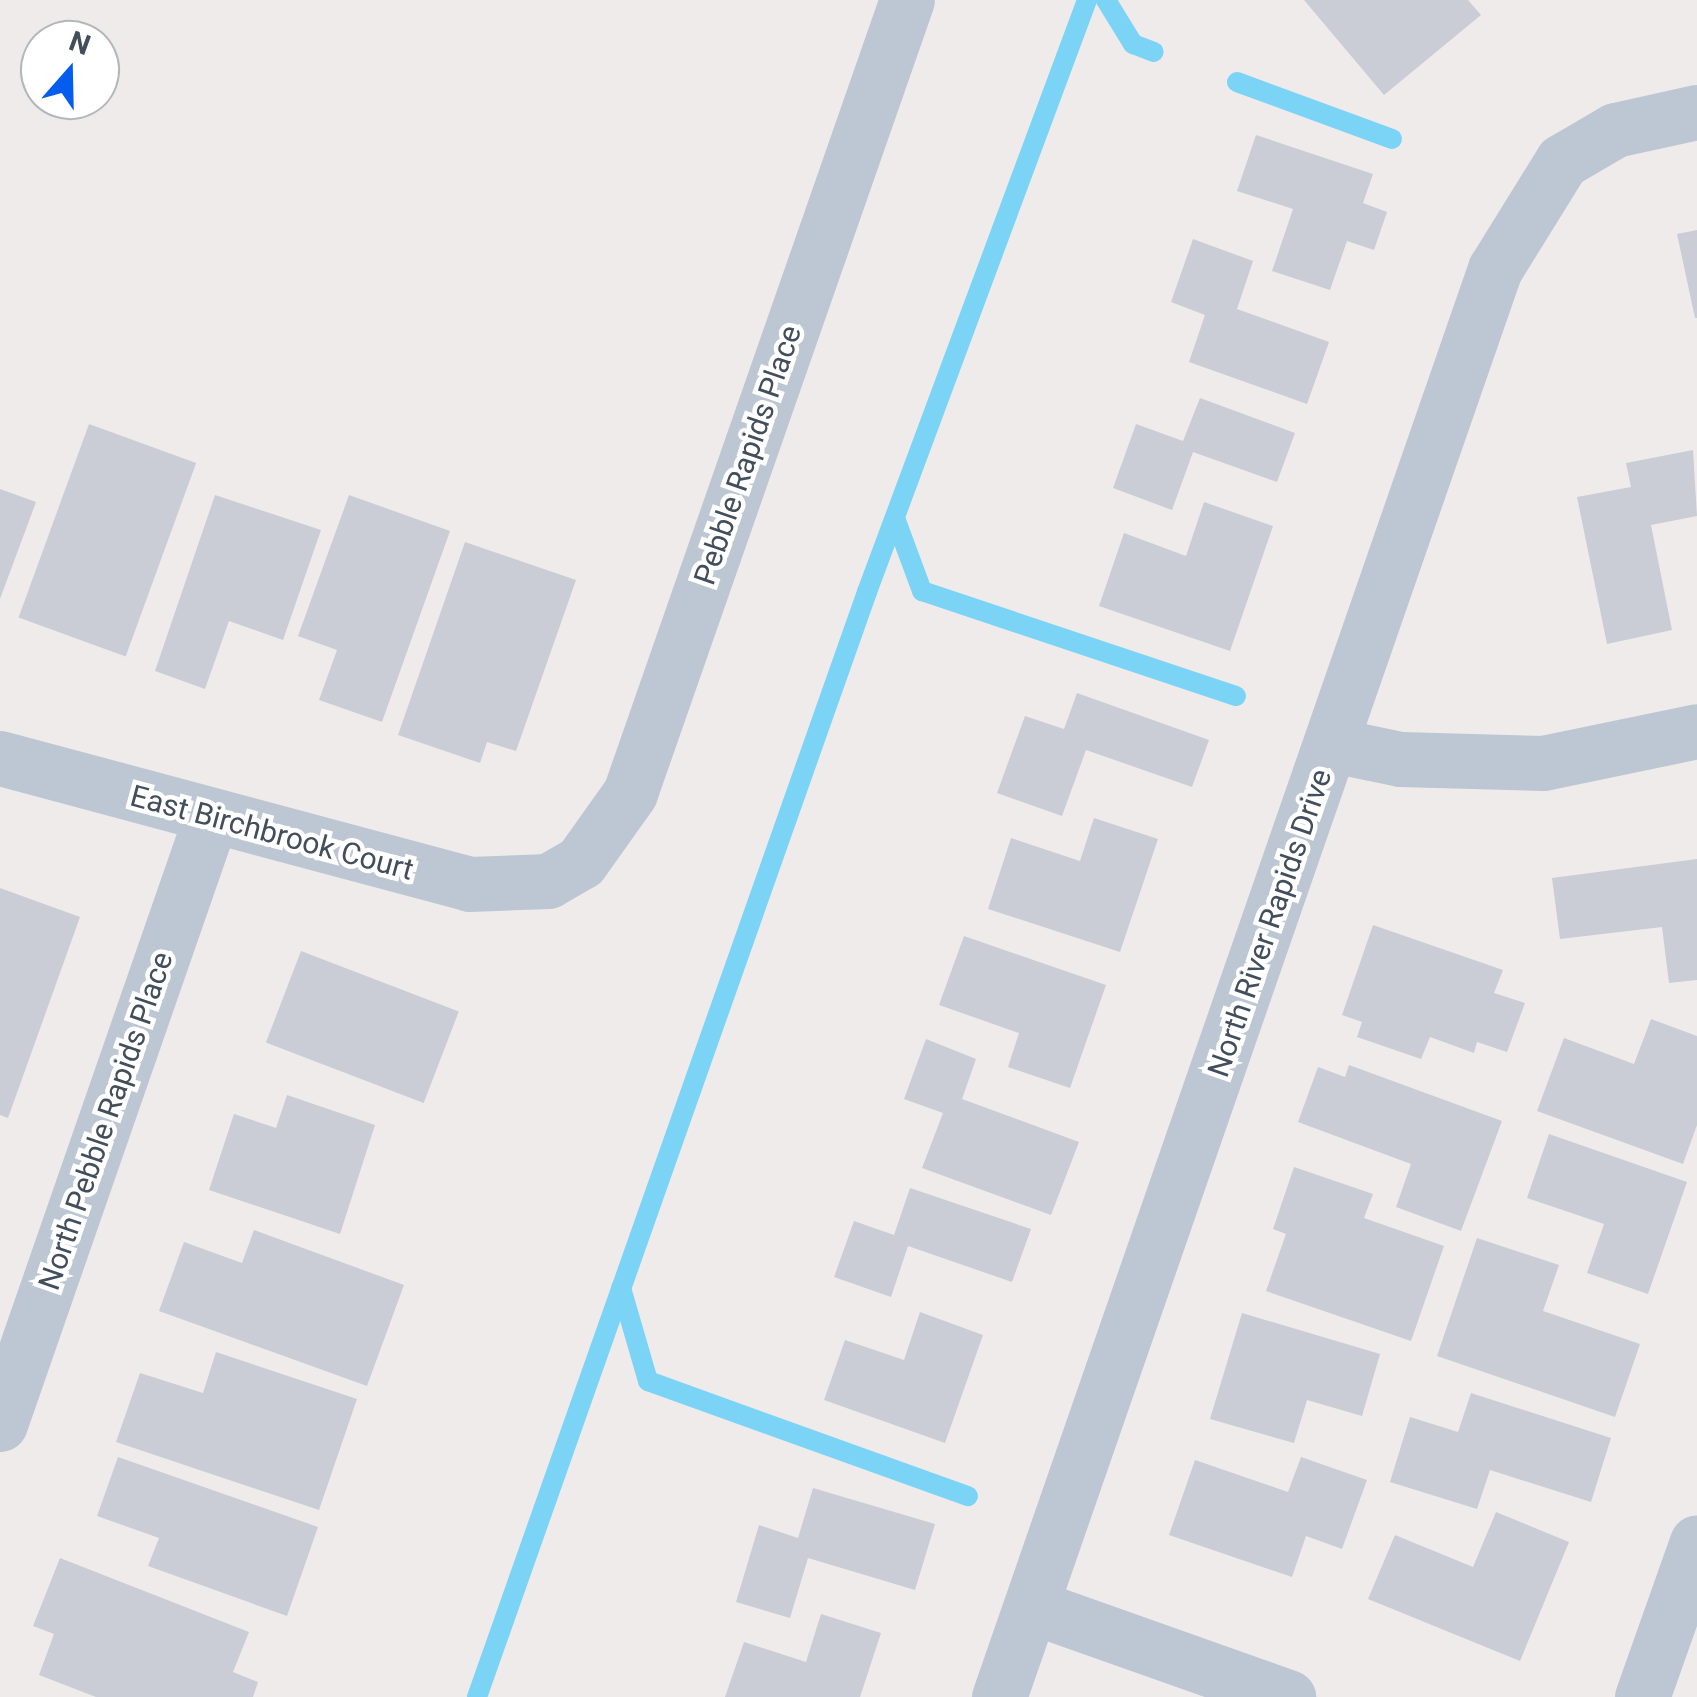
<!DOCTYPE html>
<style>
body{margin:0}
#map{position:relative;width:1697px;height:1697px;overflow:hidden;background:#efebeb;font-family:Roboto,sans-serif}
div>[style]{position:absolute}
.stream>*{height:20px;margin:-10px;padding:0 10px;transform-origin:10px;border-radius:10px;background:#7bd4f5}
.building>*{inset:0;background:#cacdd5;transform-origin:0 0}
.street>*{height:55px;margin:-27.5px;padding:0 27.5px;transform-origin:27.5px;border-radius:27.5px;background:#bdc7d3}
span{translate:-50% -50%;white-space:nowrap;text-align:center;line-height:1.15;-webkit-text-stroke:9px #fff;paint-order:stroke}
.street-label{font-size:30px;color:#424e5b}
.north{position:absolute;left:20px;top:20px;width:100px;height:100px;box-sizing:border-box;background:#fff;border:2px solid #b3b8bd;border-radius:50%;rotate:20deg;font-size:28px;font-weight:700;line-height:40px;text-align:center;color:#424e5b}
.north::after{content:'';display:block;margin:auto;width:35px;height:45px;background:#055df0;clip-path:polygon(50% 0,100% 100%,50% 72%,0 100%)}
</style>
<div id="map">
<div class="stream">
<i style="left:1106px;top:0;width:52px;rotate:58.5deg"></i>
<i style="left:1133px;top:44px;width:22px;rotate:21deg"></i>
<i style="left:1237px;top:82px;width:165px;rotate:20.2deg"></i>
<i style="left:895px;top:518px;width:78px;rotate:69.7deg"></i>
<i style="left:922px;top:591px;width:331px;rotate:18.5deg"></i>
<i style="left:621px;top:1288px;width:97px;rotate:73.8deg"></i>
<i style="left:648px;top:1381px;width:340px;rotate:19.8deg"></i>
<i style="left:477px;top:1697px;width:1172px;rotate:-70.56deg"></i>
<i style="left:867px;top:592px;width:632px;rotate:-69.61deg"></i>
</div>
<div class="building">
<i style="clip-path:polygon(1304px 0,1468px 0,1481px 15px,1384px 95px)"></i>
<i style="clip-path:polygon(1256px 135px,1373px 174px,1363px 203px,1387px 212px,1374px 250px,1347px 241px,1330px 290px,1272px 271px,1293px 209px,1237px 191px)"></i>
<i style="clip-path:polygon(1697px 230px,1697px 318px,1695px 318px,1677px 234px)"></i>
<i style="clip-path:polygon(1193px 239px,1253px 261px,1237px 309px,1329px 342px,1307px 404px,1189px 362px,1205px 315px,1171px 302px)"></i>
<i style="clip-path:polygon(1200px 398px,1295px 433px,1277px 482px,1193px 452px,1172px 510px,1113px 488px,1136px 424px,1183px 441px)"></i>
<i style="left:89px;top:424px;width:114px;height:206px;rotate:20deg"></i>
<i style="clip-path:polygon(1693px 450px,1697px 516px,1651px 525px,1672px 630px,1607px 644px,1577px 497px,1631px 487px,1626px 463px)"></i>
<i style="clip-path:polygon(0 489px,36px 502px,0 599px)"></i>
<i style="clip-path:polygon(215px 495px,321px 530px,283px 640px,229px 621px,205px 689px,155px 671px)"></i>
<i style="clip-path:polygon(349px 495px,450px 531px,382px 722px,319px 700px,337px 650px,298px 636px)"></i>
<i style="clip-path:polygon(1204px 502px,1273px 526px,1230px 651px,1099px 606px,1124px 533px,1186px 556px)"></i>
<i style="clip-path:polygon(465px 542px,576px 580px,516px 751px,487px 742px,480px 763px,398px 735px)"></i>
<i style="clip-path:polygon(1077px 693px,1209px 740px,1192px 787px,1086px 750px,1062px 816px,997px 793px,1025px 716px,1064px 729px)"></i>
<i style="clip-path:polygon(1094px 818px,1158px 839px,1120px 952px,988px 909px,1011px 838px,1080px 861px)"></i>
<i style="clip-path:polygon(1697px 859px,1697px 980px,1669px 983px,1662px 927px,1560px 939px,1552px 878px)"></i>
<i style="clip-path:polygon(0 888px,80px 917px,8px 1118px,0 1115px)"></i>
<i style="clip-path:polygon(1373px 925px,1503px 970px,1494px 993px,1525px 1003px,1507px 1052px,1477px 1042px,1474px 1053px,1430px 1037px,1421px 1059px,1357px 1037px,1362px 1022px,1342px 1015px)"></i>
<i style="clip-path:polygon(964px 936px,1106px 985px,1070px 1088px,1008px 1067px,1019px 1033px,939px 1005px)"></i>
<i style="left:301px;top:951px;width:169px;height:98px;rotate:21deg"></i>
<i style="clip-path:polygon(1651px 1019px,1697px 1036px,1697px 1125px,1683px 1164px,1537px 1111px,1564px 1038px,1634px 1064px)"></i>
<i style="clip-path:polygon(926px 1039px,976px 1059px,962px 1099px,1079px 1142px,1051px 1215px,922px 1168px,943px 1113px,904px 1099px)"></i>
<i style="clip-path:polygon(1349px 1065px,1502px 1121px,1461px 1231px,1396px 1207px,1411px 1164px,1298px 1122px,1318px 1067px,1345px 1077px)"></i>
<i style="clip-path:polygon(287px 1095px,375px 1125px,340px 1234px,209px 1190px,234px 1114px,276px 1128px)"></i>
<i style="clip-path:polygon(1549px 1134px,1687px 1182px,1648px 1294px,1587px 1273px,1604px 1224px,1527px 1198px)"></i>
<i style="clip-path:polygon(1294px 1167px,1373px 1194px,1364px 1218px,1444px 1246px,1411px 1341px,1266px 1291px,1286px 1234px,1273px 1229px)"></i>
<i style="clip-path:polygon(910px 1188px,1031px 1229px,1012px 1282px,908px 1246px,891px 1297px,834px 1277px,854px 1221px,894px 1235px)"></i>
<i style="clip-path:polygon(254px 1230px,404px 1285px,367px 1386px,159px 1311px,184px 1242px,242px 1263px)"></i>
<i style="clip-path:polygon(1477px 1238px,1559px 1265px,1543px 1311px,1640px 1344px,1615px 1417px,1437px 1356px)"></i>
<i style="clip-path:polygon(920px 1312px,983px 1335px,945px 1443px,824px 1400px,845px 1340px,904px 1360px)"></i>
<i style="clip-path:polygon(1242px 1313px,1380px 1354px,1362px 1416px,1307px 1400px,1294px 1443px,1210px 1419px)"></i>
<i style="clip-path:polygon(216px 1352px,357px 1399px,319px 1510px,116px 1442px,140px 1373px,203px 1393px)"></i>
<i style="clip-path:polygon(1471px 1393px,1611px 1438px,1591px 1502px,1490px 1470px,1477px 1509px,1390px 1482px,1410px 1417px,1458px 1432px)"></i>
<i style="clip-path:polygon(118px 1457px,318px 1527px,287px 1616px,148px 1566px,159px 1538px,97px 1516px)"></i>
<i style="clip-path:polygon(1301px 1457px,1367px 1480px,1342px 1549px,1306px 1536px,1292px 1577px,1169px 1535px,1195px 1460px,1288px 1492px)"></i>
<i style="clip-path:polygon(813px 1488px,935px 1524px,915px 1590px,808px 1558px,790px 1618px,736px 1602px,759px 1525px,798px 1538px)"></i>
<i style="clip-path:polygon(1496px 1512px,1569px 1542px,1520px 1661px,1368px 1599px,1395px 1535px,1473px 1567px)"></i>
<i style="clip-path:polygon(60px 1558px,249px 1632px,233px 1672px,258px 1682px,253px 1697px,96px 1697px,39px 1675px,54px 1634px,33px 1626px)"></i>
<i style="clip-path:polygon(821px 1614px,881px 1633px,860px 1697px,725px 1697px,744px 1642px,806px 1662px)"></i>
</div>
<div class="street">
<i style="left:1333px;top:745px;width:68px;rotate:11.8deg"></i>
<i style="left:1400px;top:759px;width:143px;rotate:1.6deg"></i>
<i style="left:1543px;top:763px;width:157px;rotate:-11.7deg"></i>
<i style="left:0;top:758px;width:486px;rotate:15deg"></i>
<i style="left:469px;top:884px;width:79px;rotate:-2.2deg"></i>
<i style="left:548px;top:881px;width:38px;rotate:-30deg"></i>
<i style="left:581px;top:862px;width:85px;rotate:-54.6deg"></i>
<i style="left:630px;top:793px;width:840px;rotate:-70.75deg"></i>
<i style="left:0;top:1424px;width:643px;rotate:-70.83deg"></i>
<i style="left:1031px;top:1606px;width:273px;rotate:19.5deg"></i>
<i style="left:999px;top:1697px;width:1512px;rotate:-70.85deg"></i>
<i style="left:1495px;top:269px;width:127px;rotate:-58.2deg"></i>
<i style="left:1562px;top:161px;width:61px;rotate:-30.3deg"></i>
<i style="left:1615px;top:130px;width:84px;rotate:-12.4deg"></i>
<i style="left:1642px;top:1697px;width:164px;rotate:-70.5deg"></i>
</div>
<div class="street-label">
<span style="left:748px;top:455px;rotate:-71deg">Pebble Rapids Place</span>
<span style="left:272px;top:833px;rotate:15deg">East Birchbrook Court</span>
<span style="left:1270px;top:923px;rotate:-71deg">North River Rapids Drive</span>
<span style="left:106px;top:1121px;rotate:-71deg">North Pebble Rapids Place</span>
</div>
<div class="north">N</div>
</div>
